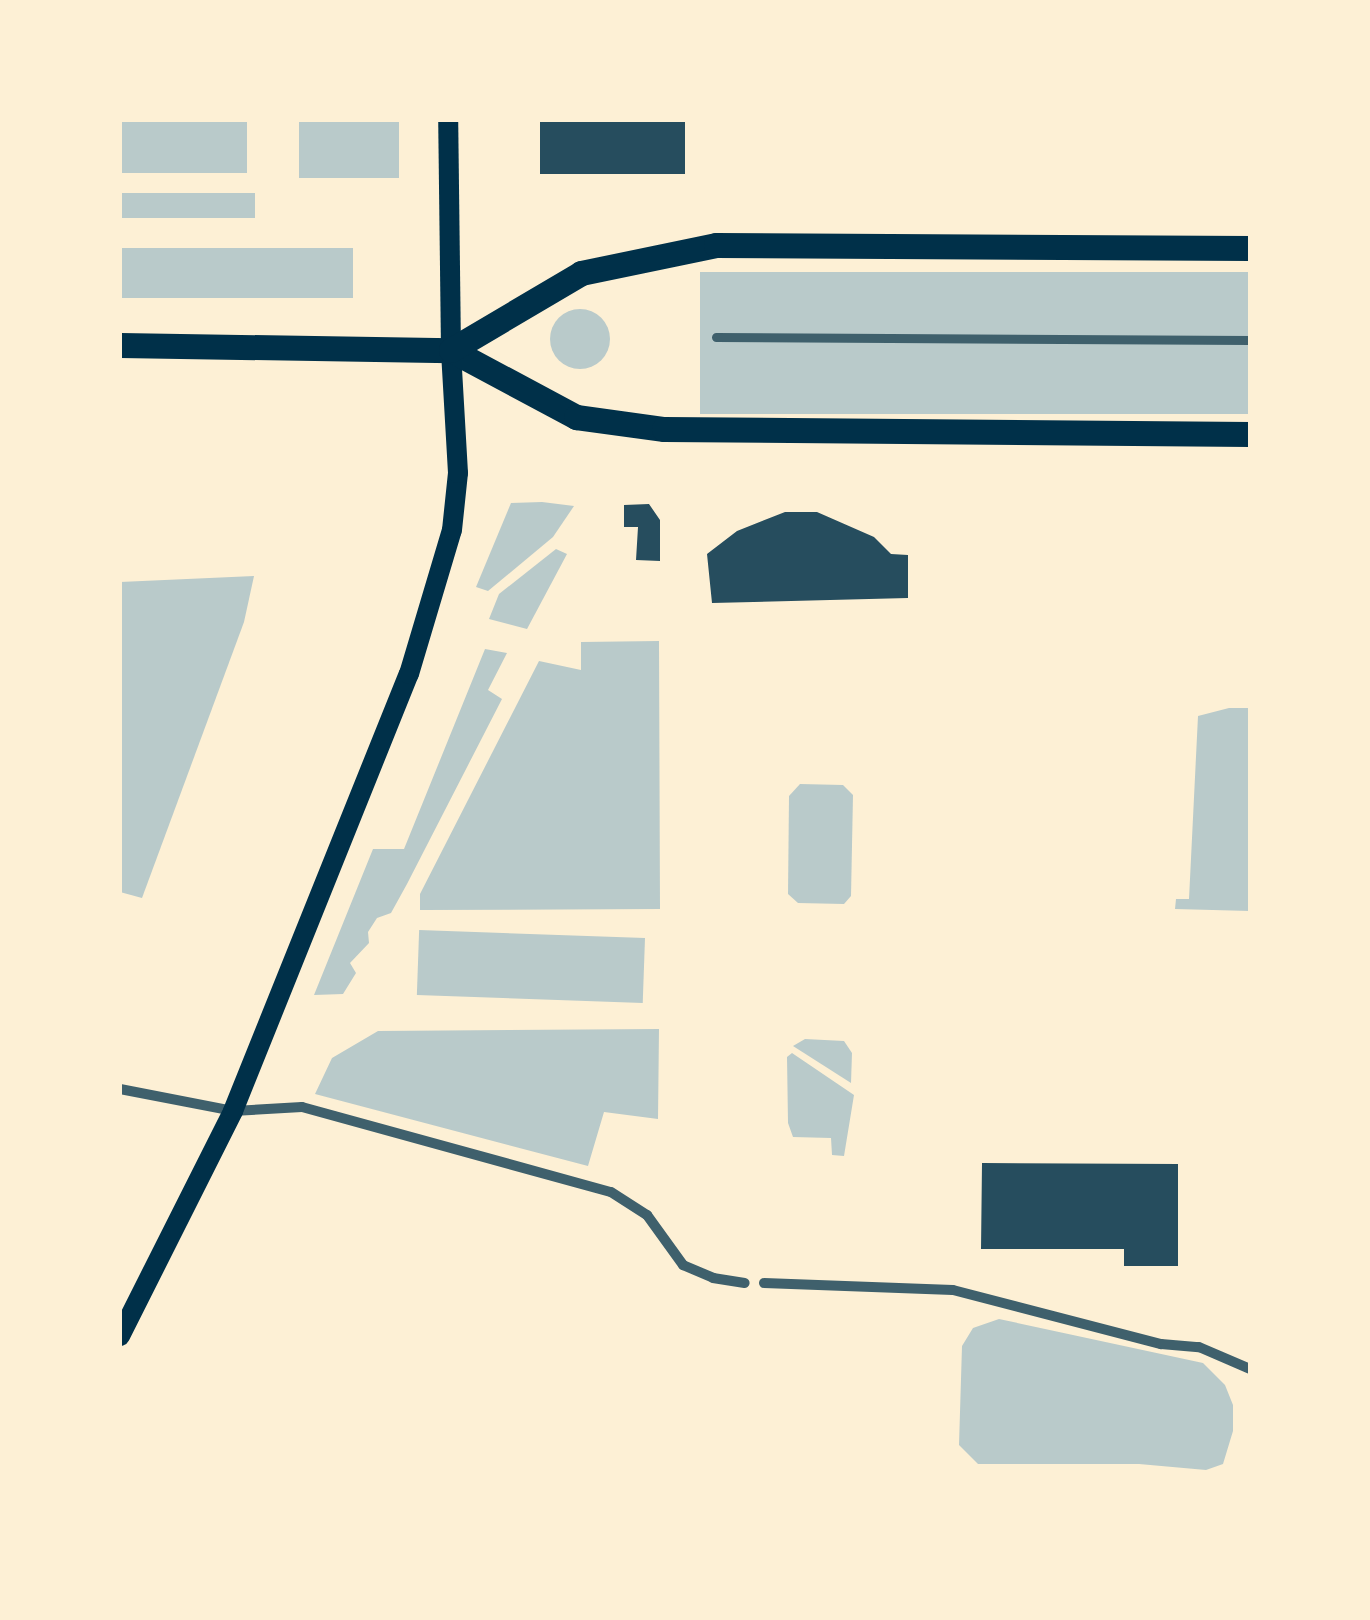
<!DOCTYPE html>
<style>
body{margin:0}
#map{position:relative;width:1370px;height:1620px;overflow:hidden;background:#fdf0d5;font-family:"Work Sans",sans-serif}
div>[style]{position:absolute}
.green>*{inset:0;background:#b9caca;transform-origin:0 0}
.round{border-radius:50%}
.building>*{inset:0;background:#264d5e;transform-origin:0 0}
.pedestrian>*{height:9px;margin:-4.5px;padding:0 4.5px;transform-origin:4.5px;border-radius:4.5px;background:#3f606c}
.minor>*{height:10px;margin:-5px;padding:0 5px;transform-origin:5px;border-radius:5px;background:#3f606c}
.secondary>*{height:20px;margin:-10px;padding:0 10px;transform-origin:10px;border-radius:10px;background:#003049}
.primary>*{height:25px;margin:-12.5px;padding:0 12.5px;transform-origin:12.5px;border-radius:12.5px;background:#003049}
span{translate:-50% -50%;white-space:nowrap;text-align:center;line-height:1.15;-webkit-text-stroke:8px #fdf0d5;paint-order:stroke}
.frame{position:absolute;inset:0;border:122px solid #fdf0d5;pointer-events:none}
</style>
<div id="map">
<div class="green">
<i style="left:120px;top:120px;width:127px;height:53px"></i>
<i style="left:299px;top:120px;width:100px;height:58px"></i>
<i style="left:255px;top:193px;width:25px;height:135px;rotate:90deg"></i>
<i style="left:353px;top:248px;width:50px;height:233px;rotate:90deg"></i>
<i style="left:700px;top:272px;width:550px;height:142px"></i>
<i class="round" style="left:550px;top:309px;width:60px;height:60px"></i>
<i style="clip-path:polygon(542px 502px,574px 506px,553px 537px,488px 591px,476px 587px,511px 503px)"></i>
<i style="clip-path:polygon(556px 549px,567px 554px,527px 629px,489px 619px,499px 594px)"></i>
<i style="clip-path:polygon(254px 576px,244px 622px,142px 898px,120px 892px,120px 582px)"></i>
<i style="clip-path:polygon(659px 641px,660px 909px,420px 910px,420px 894px,539px 661px,581px 670px,581px 642px)"></i>
<i style="clip-path:polygon(485px 649px,507px 653px,488px 690px,502px 699px,407px 884px,391px 913px,377px 918px,368px 932px,369px 943px,350px 963px,356px 973px,343px 994px,314px 995px,373px 849px,404px 849px)"></i>
<i style="clip-path:polygon(1229px 708px,1250px 708px,1250px 911px,1175px 909px,1176px 899px,1189px 899px,1198px 716px)"></i>
<i style="clip-path:polygon(800px 784px,843px 785px,853px 795px,851px 896px,844px 904px,798px 903px,788px 894px,789px 796px)"></i>
<i style="left:645px;top:938px;width:65px;height:226px;rotate:92deg"></i>
<i style="clip-path:polygon(659px 1029px,658px 1119px,604px 1112px,588px 1166px,315px 1094px,332px 1058px,378px 1031px)"></i>
<i style="clip-path:polygon(805px 1039px,844px 1041px,852px 1053px,851px 1083px,793px 1046px)"></i>
<i style="clip-path:polygon(792px 1053px,854px 1095px,844px 1156px,832px 1155px,831px 1138px,793px 1137px,788px 1123px,787px 1057px)"></i>
<i style="clip-path:polygon(999px 1319px,1203px 1363px,1225px 1385px,1233px 1405px,1233px 1431px,1223px 1464px,1206px 1470px,1139px 1464px,978px 1464px,959px 1445px,962px 1346px,973px 1328px)"></i>
</div>
<div class="building">
<i style="left:540px;top:120px;width:145px;height:54px"></i>
<i style="clip-path:polygon(649px 504px,660px 520px,660px 561px,636px 560px,638px 527px,624px 527px,624px 505px)"></i>
<i style="clip-path:polygon(785px 512px,817px 512px,874px 537px,891px 554px,908px 555px,908px 598px,712px 603px,707px 554px,737px 531px)"></i>
<i style="clip-path:polygon(982px 1163px,1178px 1164px,1178px 1266px,1124px 1266px,1124px 1249px,981px 1249px)"></i>
</div>
<div class="pedestrian">
<i style="left:716px;top:337px;width:534px;rotate:0.32deg"></i>
</div>
<div class="minor">
<i style="left:120px;top:1089px;width:115px;rotate:11deg"></i>
<i style="left:233px;top:1111px;width:69px;rotate:-3.3deg"></i>
<i style="left:302px;top:1107px;width:320px;rotate:15.4deg"></i>
<i style="left:611px;top:1192px;width:43px;rotate:32.6deg"></i>
<i style="left:647px;top:1215px;width:62px;rotate:54.2deg"></i>
<i style="left:683px;top:1265px;width:33px;rotate:23deg"></i>
<i style="left:713px;top:1278px;width:32px;rotate:9deg"></i>
<i style="left:764px;top:1283px;width:189px;rotate:2.1deg"></i>
<i style="left:953px;top:1290px;width:215px;rotate:14.6deg"></i>
<i style="left:1161px;top:1344px;width:38px;rotate:5deg"></i>
<i style="left:1199px;top:1347px;width:56px;rotate:23.3deg"></i>
</div>
<div class="secondary">
<i style="left:120px;top:1336px;width:252px;rotate:-63.3deg"></i>
<i style="left:233px;top:1111px;width:471px;rotate:-68.1deg"></i>
<i style="left:409px;top:674px;width:150px;rotate:-73.4deg"></i>
<i style="left:452px;top:530px;width:57px;rotate:-84deg"></i>
<i style="left:458px;top:473px;width:123px;rotate:-93.3deg"></i>
<i style="left:451px;top:350px;width:230px;rotate:-90.7deg"></i>
</div>
<div class="primary">
<i style="left:120px;top:345px;width:331px;rotate:0.9deg"></i>
<i style="left:451px;top:350px;width:142px;rotate:28.2deg"></i>
<i style="left:576px;top:417px;width:89px;rotate:7.8deg"></i>
<i style="left:664px;top:429px;width:586px;rotate:0.49deg"></i>
<i style="left:451px;top:350px;width:151px;rotate:-30.6deg"></i>
<i style="left:581px;top:273px;width:138px;rotate:-11.7deg"></i>
<i style="left:716px;top:245px;width:534px;rotate:0.32deg"></i>
</div>
<div class="frame"></div>
</div>
